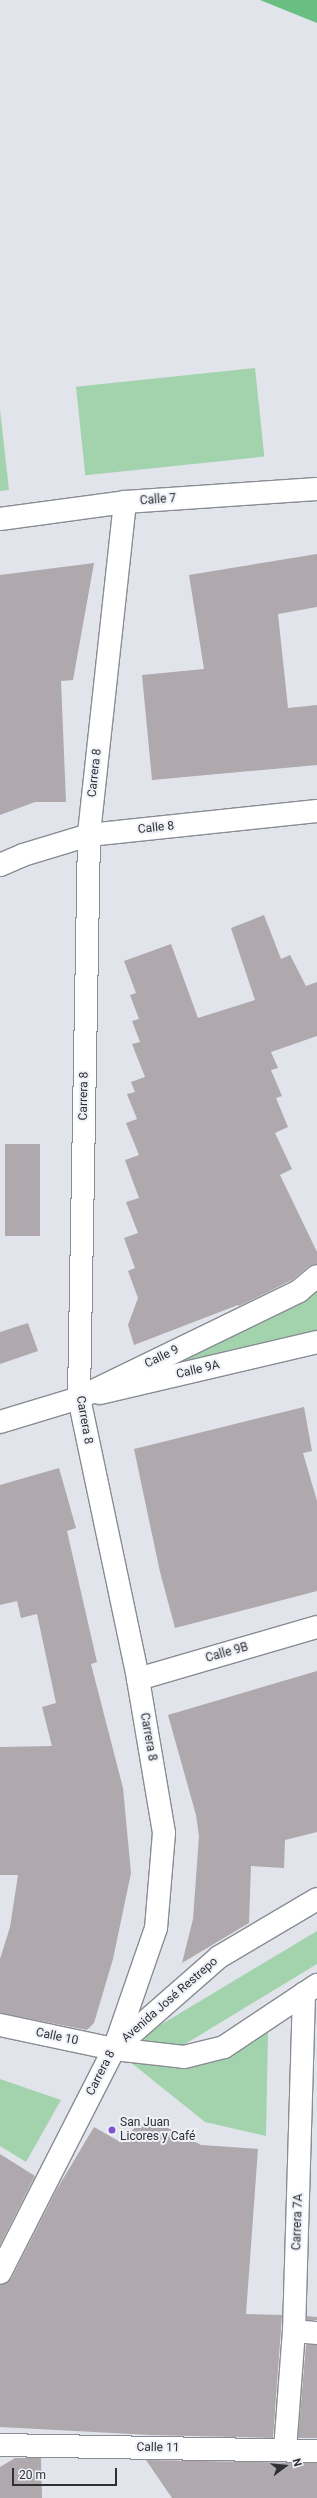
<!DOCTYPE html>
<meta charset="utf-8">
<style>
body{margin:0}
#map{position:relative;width:317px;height:2498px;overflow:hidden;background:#e2e4ec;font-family:Roboto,sans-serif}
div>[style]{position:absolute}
.green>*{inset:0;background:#a2d3ad;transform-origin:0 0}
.forest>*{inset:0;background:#69bf82}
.building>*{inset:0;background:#afa8ad;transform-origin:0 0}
.roads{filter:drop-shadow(1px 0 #898c93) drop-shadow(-1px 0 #898c93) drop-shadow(0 1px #898c93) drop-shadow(0 -1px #898c93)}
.minor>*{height:22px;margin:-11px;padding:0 11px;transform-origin:11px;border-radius:11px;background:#fff}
.tertiary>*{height:22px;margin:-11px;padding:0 11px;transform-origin:11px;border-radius:11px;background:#fff}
.secondary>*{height:22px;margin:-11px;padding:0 11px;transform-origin:11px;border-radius:11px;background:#fff}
.dots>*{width:11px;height:11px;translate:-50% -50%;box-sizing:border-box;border:2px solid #eff1f9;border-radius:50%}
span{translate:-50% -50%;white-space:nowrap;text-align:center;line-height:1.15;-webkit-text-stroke:4px #eff1f9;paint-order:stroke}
.street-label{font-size:12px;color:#2f3033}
.poi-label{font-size:12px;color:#2f3033}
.left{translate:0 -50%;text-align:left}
.north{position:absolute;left:265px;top:2446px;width:40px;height:40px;-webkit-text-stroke:3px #eff1f9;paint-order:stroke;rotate:74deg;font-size:11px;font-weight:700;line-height:16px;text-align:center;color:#2f3033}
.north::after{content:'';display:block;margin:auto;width:14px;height:18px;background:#2f3033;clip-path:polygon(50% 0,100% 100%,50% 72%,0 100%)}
.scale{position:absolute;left:12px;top:2468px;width:105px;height:18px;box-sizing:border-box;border:2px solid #2f3033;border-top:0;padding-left:5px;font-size:12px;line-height:14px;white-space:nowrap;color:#2f3033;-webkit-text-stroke:3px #eff1f9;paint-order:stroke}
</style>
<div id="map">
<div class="green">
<i style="left:255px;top:368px;width:89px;height:180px;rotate:84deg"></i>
<i style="clip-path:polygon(0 409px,9px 490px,0 491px)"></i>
<i style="clip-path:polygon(317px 1277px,317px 1342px,79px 1398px)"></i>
<i style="clip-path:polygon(317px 1931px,317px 1964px,167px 2055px,224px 2047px,268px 2033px,266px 2136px,205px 2122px,114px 2049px,140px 2049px,147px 2033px)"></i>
<i style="clip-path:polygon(0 2079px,61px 2100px,26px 2162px,0 2146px)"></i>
</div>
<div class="forest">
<i style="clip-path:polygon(260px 0,317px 0,317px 23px)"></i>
</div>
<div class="building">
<i style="clip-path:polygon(317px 554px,317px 607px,278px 614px,288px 708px,317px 705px,317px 765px,152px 780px,142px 675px,204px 669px,189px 575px)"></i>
<i style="clip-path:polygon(94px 563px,73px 680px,61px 681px,66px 802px,35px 802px,0 815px,0 575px)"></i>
<i style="clip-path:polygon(264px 915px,281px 959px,290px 955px,306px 986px,317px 982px,317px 1036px,271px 1052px,278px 1068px,271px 1070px,282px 1096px,276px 1098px,288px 1127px,275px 1133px,292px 1169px,280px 1175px,317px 1252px,317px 1264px,309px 1266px,292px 1280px,239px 1306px,238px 1305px,134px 1345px,128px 1325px,138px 1298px,128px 1271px,135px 1268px,124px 1238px,138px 1233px,126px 1202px,139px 1198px,125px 1160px,139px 1155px,126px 1123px,137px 1119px,127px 1094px,135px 1092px,131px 1082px,145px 1077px,132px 1044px,140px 1042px,132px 1021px,139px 1019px,130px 995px,136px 993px,124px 961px,171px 944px,198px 1018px,255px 1000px,231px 928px)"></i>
<i style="left:5px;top:1144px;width:35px;height:92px"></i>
<i style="clip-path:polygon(28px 1323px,38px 1351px,0 1364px,0 1332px)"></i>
<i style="clip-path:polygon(304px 1407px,312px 1451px,303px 1453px,317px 1501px,317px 1591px,175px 1628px,160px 1572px,134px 1449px)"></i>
<i style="clip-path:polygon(59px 1468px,76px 1528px,67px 1531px,97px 1662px,91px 1664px,123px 1788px,131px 1873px,113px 1959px,94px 2023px,87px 2030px,0 2013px,0 1959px,10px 1927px,18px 1875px,0 1875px,0 1747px,52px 1746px,42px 1707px,56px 1703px,37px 1614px,21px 1618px,17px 1601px,0 1605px,0 1485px)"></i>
<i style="clip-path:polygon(317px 1671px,317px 1832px,285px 1840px,284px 1868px,251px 1866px,249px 1923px,182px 1963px,193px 1919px,199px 1836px,196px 1815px,168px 1715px)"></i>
<i style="clip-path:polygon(156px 2122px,201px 2145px,258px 2149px,246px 2314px,282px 2315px,273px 2438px,150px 2435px,0 2427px,0 2285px,11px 2279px,57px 2189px,94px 2127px,122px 2143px,136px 2126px)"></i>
<i style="clip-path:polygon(0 2154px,35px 2176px,0 2245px)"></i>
<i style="clip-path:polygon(307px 2316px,317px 2317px,317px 2320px,307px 2320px)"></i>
<i style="clip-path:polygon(306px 2345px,317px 2345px,317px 2438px,298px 2438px)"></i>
<i style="clip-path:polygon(15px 2458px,41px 2458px,42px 2498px,0 2498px,0 2467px)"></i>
<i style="clip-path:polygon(146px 2460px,317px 2463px,317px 2498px,172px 2498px)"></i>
</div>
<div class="roads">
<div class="minor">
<i style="left:125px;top:502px;width:192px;rotate:-3.9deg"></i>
<i style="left:0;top:865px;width:25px;rotate:-23deg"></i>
<i style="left:23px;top:855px;width:69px;rotate:-16.9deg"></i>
<i style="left:89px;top:835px;width:229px;rotate:-6deg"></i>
<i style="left:100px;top:1393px;width:223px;rotate:-13.2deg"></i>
<i style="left:138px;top:1679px;width:186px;rotate:-16.2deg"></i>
<i style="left:294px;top:2331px;width:23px;rotate:5deg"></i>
<i style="left:0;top:2445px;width:317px;rotate:1.1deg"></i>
<i style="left:285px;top:2450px;width:119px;rotate:-85.7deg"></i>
<i style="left:294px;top:2331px;width:338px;rotate:-88.3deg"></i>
</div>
<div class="tertiary">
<i style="left:0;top:519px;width:126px;rotate:-7.7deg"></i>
<i style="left:125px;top:502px;width:335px;rotate:96.2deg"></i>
<i style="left:89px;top:835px;width:563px;rotate:91.02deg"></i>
<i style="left:79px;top:1398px;width:287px;rotate:78.1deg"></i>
<i style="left:138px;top:1679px;width:156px;rotate:80.4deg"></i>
<i style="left:164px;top:1833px;width:95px;rotate:94.8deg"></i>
<i style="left:156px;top:1928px;width:128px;rotate:109.1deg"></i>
<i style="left:114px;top:2049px;width:251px;rotate:117deg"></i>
<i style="left:0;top:1422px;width:83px;rotate:-16.9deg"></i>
<i style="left:79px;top:1398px;width:245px;rotate:-25.9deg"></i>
<i style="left:299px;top:1291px;width:23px;rotate:-40deg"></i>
</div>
<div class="secondary">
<i style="left:0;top:2025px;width:116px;rotate:11.9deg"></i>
<i style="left:114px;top:2049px;width:70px;rotate:6.5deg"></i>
<i style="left:184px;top:2057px;width:41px;rotate:-14deg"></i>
<i style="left:224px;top:2047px;width:112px;rotate:-33.7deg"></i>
<i style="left:114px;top:2049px;width:140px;rotate:-41.2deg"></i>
<i style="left:219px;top:1957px;width:114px;rotate:-30.6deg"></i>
</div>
</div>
<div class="dots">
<i style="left:112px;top:2130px;background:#8053cc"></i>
</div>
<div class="street-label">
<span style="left:158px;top:500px;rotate:-4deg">Calle 7</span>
<span style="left:95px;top:773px;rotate:-84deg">Carrera 8</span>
<span style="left:156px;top:828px;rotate:-6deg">Calle 8</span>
<span style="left:84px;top:1096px;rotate:-89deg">Carrera 8</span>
<span style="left:162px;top:1357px;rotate:-26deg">Calle 9</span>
<span style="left:198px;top:1370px;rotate:-13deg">Calle 9A</span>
<span style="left:84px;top:1420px;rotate:80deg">Carrera 8</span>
<span style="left:227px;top:1653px;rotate:-16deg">Calle 9B</span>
<span style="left:148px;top:1737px;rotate:80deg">Carrera 8</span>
<span style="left:170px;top:2000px;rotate:-41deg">Avenida José Restrepo</span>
<span style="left:57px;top:2037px;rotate:12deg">Calle 10</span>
<span style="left:101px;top:2073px;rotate:-63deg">Carrera 8</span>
<span style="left:298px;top:2222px;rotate:-88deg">Carrera 7A</span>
<span style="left:158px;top:2448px;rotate:1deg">Calle 11</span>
</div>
<div class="poi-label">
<span class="left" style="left:120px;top:2130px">San Juan<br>Licores y Café</span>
</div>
<div class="north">N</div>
<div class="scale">20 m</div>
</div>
